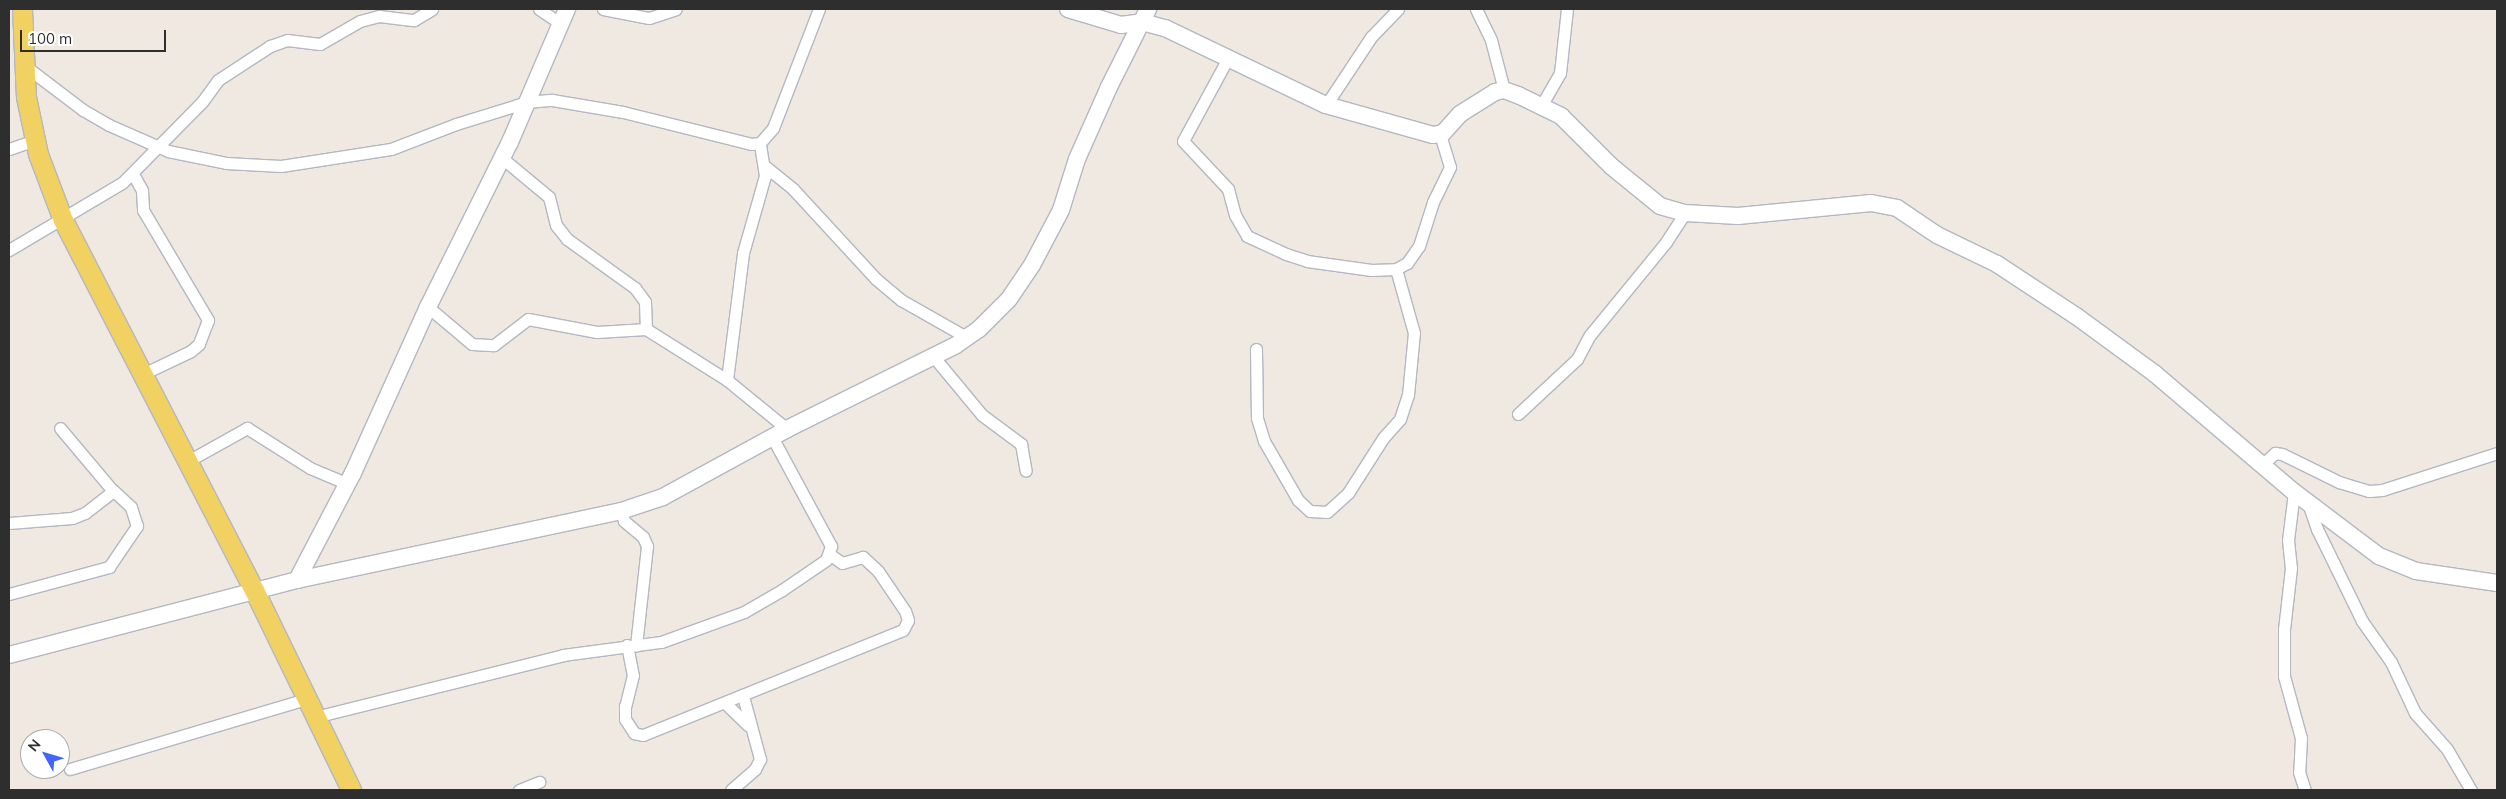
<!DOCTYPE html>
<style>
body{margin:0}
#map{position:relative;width:2506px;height:799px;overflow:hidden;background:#efe9e1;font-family:Mulish,sans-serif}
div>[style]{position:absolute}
.roads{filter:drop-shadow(1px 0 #b4b7c1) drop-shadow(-1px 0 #b4b7c1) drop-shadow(0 1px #b4b7c1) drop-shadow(0 -1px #b4b7c1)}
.street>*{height:11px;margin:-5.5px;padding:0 5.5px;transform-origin:5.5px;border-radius:5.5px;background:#fff}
.secondary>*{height:16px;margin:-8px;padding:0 8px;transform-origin:8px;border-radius:8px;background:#fff}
.primary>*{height:19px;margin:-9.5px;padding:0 9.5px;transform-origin:9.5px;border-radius:9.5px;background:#f2d163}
span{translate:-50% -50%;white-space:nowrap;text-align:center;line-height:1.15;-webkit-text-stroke:4.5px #fff;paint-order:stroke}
.frame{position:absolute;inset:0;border:10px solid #2e2e2e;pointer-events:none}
.north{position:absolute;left:20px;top:729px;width:50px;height:50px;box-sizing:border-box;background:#fff;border:1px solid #ababab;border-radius:50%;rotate:309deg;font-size:14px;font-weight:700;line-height:20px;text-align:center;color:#2e2e2e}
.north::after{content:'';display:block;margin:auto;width:18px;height:22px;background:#4264fb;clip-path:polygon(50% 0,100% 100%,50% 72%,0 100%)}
.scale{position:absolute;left:20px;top:30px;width:146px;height:22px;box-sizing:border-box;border:2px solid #2e2e2e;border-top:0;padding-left:6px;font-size:15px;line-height:18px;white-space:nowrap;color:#2e2e2e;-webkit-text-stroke:4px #fff;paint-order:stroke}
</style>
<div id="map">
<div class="roads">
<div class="street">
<i style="left:539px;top:9px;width:25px;rotate:34deg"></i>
<i style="left:603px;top:9px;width:47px;rotate:11.1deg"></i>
<i style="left:649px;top:18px;width:28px;rotate:-18deg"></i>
<i style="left:1476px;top:9px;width:34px;rotate:64deg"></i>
<i style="left:1491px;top:40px;width:52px;rotate:75.4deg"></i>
<i style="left:1228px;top:58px;width:94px;rotate:118.5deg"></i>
<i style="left:1183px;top:141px;width:66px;rotate:46.8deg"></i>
<i style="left:1228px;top:189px;width:27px;rotate:75deg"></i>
<i style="left:1235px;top:215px;width:24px;rotate:60deg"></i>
<i style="left:1247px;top:236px;width:43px;rotate:24.8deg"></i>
<i style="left:1286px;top:254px;width:22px;rotate:18deg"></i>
<i style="left:1307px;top:261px;width:65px;rotate:8deg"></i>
<i style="left:1371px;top:270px;width:25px;rotate:-2deg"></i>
<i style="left:1396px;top:269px;width:13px;rotate:-29deg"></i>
<i style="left:1407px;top:263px;width:21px;rotate:-55deg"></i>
<i style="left:1419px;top:246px;width:46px;rotate:-72.3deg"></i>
<i style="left:1433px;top:202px;width:39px;rotate:-64deg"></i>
<i style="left:1450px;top:167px;width:34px;rotate:-107deg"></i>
<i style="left:25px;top:66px;width:73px;rotate:37.2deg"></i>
<i style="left:83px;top:110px;width:30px;rotate:30deg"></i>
<i style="left:109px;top:125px;width:64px;rotate:23.8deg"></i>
<i style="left:168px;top:151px;width:59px;rotate:11.7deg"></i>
<i style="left:226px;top:163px;width:55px;rotate:3.1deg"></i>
<i style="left:281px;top:166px;width:111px;rotate:-8.8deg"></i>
<i style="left:391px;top:149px;width:70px;rotate:-21deg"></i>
<i style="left:456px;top:124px;width:74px;rotate:-17.2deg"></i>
<i style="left:527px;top:102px;width:25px;rotate:-5deg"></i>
<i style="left:552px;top:100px;width:72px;rotate:9.6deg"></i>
<i style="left:623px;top:112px;width:132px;rotate:14deg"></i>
<i style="left:751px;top:144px;width:9px;rotate:-6deg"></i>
<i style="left:760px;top:143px;width:20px;rotate:-49deg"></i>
<i style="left:773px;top:128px;width:128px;rotate:-68.9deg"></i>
<i style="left:1326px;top:105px;width:82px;rotate:-56.5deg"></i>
<i style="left:1371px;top:37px;width:39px;rotate:-46deg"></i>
<i style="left:1541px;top:106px;width:38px;rotate:-60deg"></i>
<i style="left:1560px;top:73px;width:64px;rotate:-83.8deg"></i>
<i style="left:9px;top:149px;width:28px;rotate:-19deg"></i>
<i style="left:502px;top:158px;width:61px;rotate:39.7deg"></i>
<i style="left:549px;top:197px;width:29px;rotate:76deg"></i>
<i style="left:556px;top:225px;width:18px;rotate:52deg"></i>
<i style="left:567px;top:239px;width:84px;rotate:35.8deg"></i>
<i style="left:635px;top:288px;width:17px;rotate:54deg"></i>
<i style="left:645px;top:302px;width:27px;rotate:88deg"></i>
<i style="left:766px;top:167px;width:35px;rotate:39deg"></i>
<i style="left:793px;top:189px;width:122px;rotate:47.3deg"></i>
<i style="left:876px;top:279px;width:33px;rotate:40deg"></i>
<i style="left:901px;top:300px;width:77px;rotate:29.6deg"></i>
<i style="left:133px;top:174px;width:18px;rotate:61deg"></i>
<i style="left:142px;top:190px;width:20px;rotate:87deg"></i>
<i style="left:143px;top:210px;width:128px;rotate:59.4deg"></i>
<i style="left:208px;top:320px;width:26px;rotate:111deg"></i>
<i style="left:199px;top:344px;width:11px;rotate:139deg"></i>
<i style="left:191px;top:351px;width:53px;rotate:154.4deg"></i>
<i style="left:9px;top:250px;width:131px;rotate:-30.7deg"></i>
<i style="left:122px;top:183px;width:114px;rotate:-45.4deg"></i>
<i style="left:202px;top:102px;width:27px;rotate:-54deg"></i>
<i style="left:218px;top:80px;width:62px;rotate:-33.2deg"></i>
<i style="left:270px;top:46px;width:18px;rotate:-19deg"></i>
<i style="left:287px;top:40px;width:33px;rotate:7deg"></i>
<i style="left:320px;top:44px;width:46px;rotate:-29.9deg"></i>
<i style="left:360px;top:21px;width:20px;rotate:-15deg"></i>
<i style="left:379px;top:16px;width:35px;rotate:7deg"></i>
<i style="left:414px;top:20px;width:21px;rotate:-31deg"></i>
<i style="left:428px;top:307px;width:57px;rotate:40.1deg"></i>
<i style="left:472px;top:344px;width:22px;rotate:3deg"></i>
<i style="left:494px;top:345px;width:43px;rotate:-37.4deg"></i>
<i style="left:528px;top:319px;width:70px;rotate:10.7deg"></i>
<i style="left:597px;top:332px;width:49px;rotate:-3.5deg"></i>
<i style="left:646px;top:329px;width:96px;rotate:32.2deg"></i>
<i style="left:727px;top:380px;width:77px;rotate:39.2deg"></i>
<i style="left:1256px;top:349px;width:69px;rotate:89.2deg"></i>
<i style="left:1257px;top:418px;width:24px;rotate:73deg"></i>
<i style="left:1264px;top:441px;width:68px;rotate:60deg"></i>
<i style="left:1298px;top:500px;width:16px;rotate:43deg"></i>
<i style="left:1310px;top:511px;width:17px;rotate:3deg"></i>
<i style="left:1327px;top:512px;width:28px;rotate:-42deg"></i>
<i style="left:1348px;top:493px;width:65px;rotate:-57.5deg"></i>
<i style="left:1383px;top:438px;width:25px;rotate:-48deg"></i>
<i style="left:1400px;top:419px;width:25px;rotate:-72deg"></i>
<i style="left:1408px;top:395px;width:62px;rotate:-84.5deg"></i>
<i style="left:1414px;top:333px;width:66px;rotate:-105.7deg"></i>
<i style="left:933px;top:356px;width:77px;rotate:50.3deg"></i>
<i style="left:982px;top:415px;width:49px;rotate:36.6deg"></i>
<i style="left:1021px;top:444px;width:27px;rotate:80deg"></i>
<i style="left:727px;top:380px;width:128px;rotate:-82.8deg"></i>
<i style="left:743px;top:253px;width:80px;rotate:-74.1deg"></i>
<i style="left:765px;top:176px;width:33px;rotate:-99deg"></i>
<i style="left:1518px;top:414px;width:81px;rotate:-43deg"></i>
<i style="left:1577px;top:359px;width:27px;rotate:-62deg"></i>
<i style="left:1590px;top:335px;width:120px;rotate:-50.7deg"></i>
<i style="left:1666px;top:242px;width:35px;rotate:-57deg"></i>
<i style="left:188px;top:461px;width:68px;rotate:-29.2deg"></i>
<i style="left:247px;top:428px;width:75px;rotate:32.4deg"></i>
<i style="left:310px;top:468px;width:41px;rotate:22.8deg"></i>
<i style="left:2262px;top:465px;width:18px;rotate:-43deg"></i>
<i style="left:2275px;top:453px;width:7px;rotate:8deg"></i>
<i style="left:2282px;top:454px;width:64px;rotate:26.2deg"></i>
<i style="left:2339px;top:482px;width:31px;rotate:17deg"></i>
<i style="left:2369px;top:491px;width:13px;rotate:-4deg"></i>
<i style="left:2382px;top:490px;width:121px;rotate:-17.8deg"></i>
<i style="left:2294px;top:492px;width:48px;rotate:97.1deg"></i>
<i style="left:2288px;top:540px;width:28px;rotate:84deg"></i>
<i style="left:2291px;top:568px;width:61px;rotate:96.5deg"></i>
<i style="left:2284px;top:629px;width:47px;rotate:90deg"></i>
<i style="left:2284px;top:676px;width:64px;rotate:74.7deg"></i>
<i style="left:2301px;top:738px;width:34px;rotate:93deg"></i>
<i style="left:2299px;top:772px;width:19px;rotate:72deg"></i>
<i style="left:2308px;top:503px;width:28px;rotate:71deg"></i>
<i style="left:2317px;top:529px;width:102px;rotate:63.9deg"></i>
<i style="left:2362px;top:621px;width:50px;rotate:54.7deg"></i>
<i style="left:2391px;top:662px;width:56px;rotate:64.8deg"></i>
<i style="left:2415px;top:713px;width:48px;rotate:48.4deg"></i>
<i style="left:2447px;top:749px;width:48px;rotate:59.7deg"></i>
<i style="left:621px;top:511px;width:10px;rotate:73deg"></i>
<i style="left:624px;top:521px;width:25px;rotate:40deg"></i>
<i style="left:643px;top:537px;width:10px;rotate:66deg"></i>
<i style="left:647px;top:546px;width:100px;rotate:96.3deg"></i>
<i style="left:9px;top:523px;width:63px;rotate:-4.5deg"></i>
<i style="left:72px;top:518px;width:14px;rotate:-21deg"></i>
<i style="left:85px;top:513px;width:36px;rotate:-38deg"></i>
<i style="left:113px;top:491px;width:82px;rotate:-130.1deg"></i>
<i style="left:9px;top:594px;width:104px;rotate:-15.1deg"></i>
<i style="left:109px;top:567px;width:50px;rotate:-55.7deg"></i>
<i style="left:137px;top:526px;width:20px;rotate:-108deg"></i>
<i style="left:131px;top:507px;width:25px;rotate:-137deg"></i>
<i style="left:627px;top:645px;width:31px;rotate:79deg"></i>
<i style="left:633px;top:675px;width:32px;rotate:104deg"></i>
<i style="left:625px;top:706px;width:13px;rotate:90deg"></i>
<i style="left:625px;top:719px;width:17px;rotate:57deg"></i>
<i style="left:634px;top:733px;width:9px;rotate:13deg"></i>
<i style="left:643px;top:735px;width:280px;rotate:-22deg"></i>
<i style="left:903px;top:630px;width:11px;rotate:-63deg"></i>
<i style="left:908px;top:620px;width:9px;rotate:-108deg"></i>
<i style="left:905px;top:611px;width:48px;rotate:-124deg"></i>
<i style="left:878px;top:571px;width:21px;rotate:-137deg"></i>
<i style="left:863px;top:557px;width:22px;rotate:164deg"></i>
<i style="left:842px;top:563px;width:16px;rotate:-145deg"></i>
<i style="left:725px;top:703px;width:32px;rotate:44deg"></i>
<i style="left:315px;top:717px;width:256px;rotate:-14deg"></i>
<i style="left:563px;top:655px;width:99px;rotate:-7.6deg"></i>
<i style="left:661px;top:642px;width:88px;rotate:-19.9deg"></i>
<i style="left:744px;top:612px;width:44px;rotate:-30.1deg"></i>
<i style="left:782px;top:590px;width:53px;rotate:-34.3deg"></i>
<i style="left:826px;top:560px;width:15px;rotate:-70deg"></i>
<i style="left:831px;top:546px;width:124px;rotate:-118.4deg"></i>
<i style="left:70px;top:769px;width:246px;rotate:-16.5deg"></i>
<i style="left:519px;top:790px;width:22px;rotate:-22deg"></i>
<i style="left:731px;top:790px;width:32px;rotate:-41deg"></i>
<i style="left:755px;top:769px;width:11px;rotate:-63deg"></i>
<i style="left:760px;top:759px;width:65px;rotate:-105.1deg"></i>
</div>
<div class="secondary">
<i style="left:1068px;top:9px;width:55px;rotate:16.8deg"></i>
<i style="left:1121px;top:25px;width:21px;rotate:-8deg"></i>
<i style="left:1142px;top:22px;width:24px;rotate:15deg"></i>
<i style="left:1165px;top:28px;width:178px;rotate:25.6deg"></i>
<i style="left:1326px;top:105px;width:111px;rotate:15.7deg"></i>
<i style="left:1433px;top:135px;width:10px;rotate:-11deg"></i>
<i style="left:1443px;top:133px;width:25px;rotate:-48deg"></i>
<i style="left:1460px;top:114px;width:41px;rotate:-32.2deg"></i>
<i style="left:1495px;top:92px;width:9px;rotate:-13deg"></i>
<i style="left:1504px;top:90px;width:15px;rotate:20deg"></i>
<i style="left:1518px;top:95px;width:48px;rotate:26deg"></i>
<i style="left:1561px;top:116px;width:71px;rotate:45deg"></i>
<i style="left:1611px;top:166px;width:63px;rotate:39.2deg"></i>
<i style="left:1660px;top:206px;width:26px;rotate:16deg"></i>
<i style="left:1685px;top:213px;width:53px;rotate:3.2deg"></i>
<i style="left:1738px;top:216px;width:134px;rotate:-5.6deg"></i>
<i style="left:1871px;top:203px;width:26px;rotate:11deg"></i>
<i style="left:1897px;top:208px;width:48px;rotate:34deg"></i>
<i style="left:1937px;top:235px;width:67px;rotate:25.8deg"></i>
<i style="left:1997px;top:264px;width:95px;rotate:33.4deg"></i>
<i style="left:2076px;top:316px;width:97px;rotate:36.2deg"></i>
<i style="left:2154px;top:373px;width:184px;rotate:40.4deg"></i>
<i style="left:2294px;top:492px;width:106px;rotate:37deg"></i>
<i style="left:2379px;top:556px;width:40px;rotate:22deg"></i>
<i style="left:2416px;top:571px;width:82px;rotate:8.4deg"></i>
<i style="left:297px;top:580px;width:121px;rotate:-62.4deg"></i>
<i style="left:353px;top:473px;width:182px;rotate:-65.7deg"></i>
<i style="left:428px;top:307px;width:184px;rotate:-63.6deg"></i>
<i style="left:510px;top:142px;width:145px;rotate:-66.8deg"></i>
<i style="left:9px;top:655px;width:298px;rotate:-14.6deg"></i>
<i style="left:297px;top:580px;width:331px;rotate:-12deg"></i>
<i style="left:621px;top:511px;width:44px;rotate:-18.4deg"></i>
<i style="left:663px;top:497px;width:141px;rotate:-28.7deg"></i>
<i style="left:787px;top:429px;width:189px;rotate:-26.4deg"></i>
<i style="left:956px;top:345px;width:28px;rotate:-35deg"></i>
<i style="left:979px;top:329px;width:42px;rotate:-45deg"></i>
<i style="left:1009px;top:299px;width:41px;rotate:-55.9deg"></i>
<i style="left:1032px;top:265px;width:62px;rotate:-62.2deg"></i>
<i style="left:1061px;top:210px;width:53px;rotate:-72.6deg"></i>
<i style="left:1077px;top:159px;width:79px;rotate:-66deg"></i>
<i style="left:1109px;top:87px;width:87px;rotate:-63.4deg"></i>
</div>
<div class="primary">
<i style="left:22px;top:9px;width:88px;rotate:87.4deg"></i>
<i style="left:26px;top:97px;width:58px;rotate:78.1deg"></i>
<i style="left:38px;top:154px;width:71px;rotate:69.3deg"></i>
<i style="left:63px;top:220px;width:419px;rotate:62.7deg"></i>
<i style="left:255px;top:592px;width:220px;rotate:64.1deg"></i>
</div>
</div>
<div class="frame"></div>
<div class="north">N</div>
<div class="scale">100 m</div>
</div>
